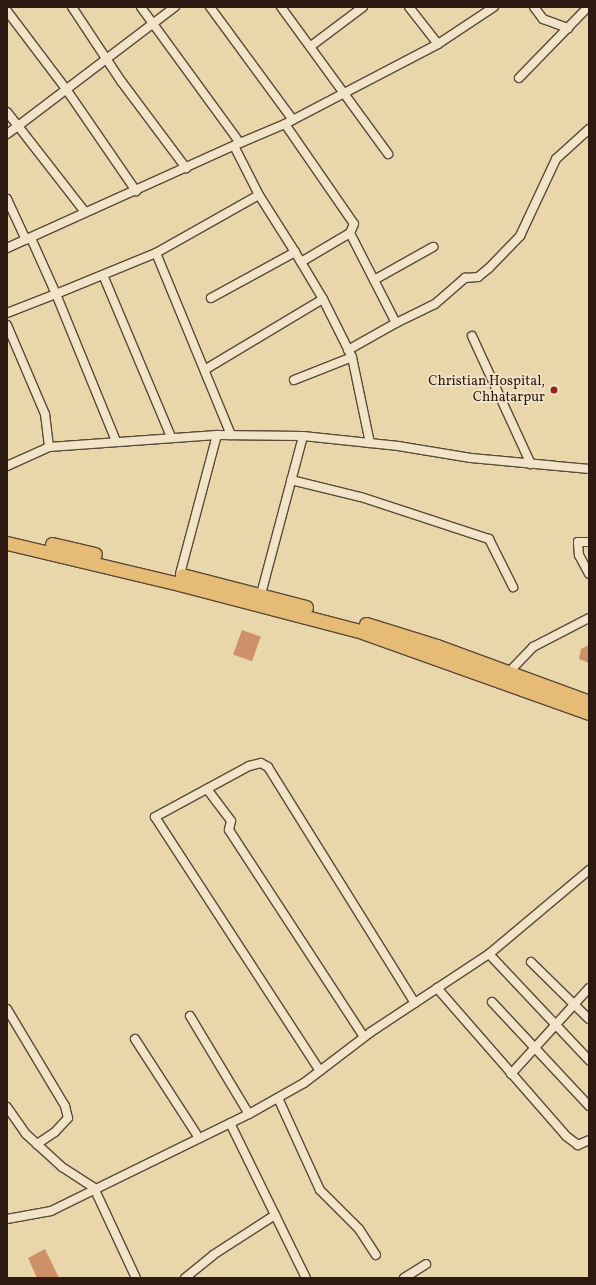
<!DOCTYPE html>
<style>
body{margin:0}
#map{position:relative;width:596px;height:1285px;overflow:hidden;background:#ead6ab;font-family:Vollkorn,serif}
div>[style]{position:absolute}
.building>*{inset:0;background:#cd9068;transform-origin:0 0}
.roads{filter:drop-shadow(1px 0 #5c4939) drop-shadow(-1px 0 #5c4939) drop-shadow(0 1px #5c4939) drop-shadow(0 -1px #5c4939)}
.minor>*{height:8px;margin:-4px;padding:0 4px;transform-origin:4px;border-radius:4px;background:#f1e4c8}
.primary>*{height:13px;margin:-6.5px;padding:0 6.5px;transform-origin:6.5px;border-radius:6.5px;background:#e5bb76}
.dots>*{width:11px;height:11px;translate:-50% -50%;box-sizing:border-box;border:2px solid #f1e4c8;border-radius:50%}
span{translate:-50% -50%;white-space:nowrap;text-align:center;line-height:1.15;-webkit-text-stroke:3.5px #f1e4c8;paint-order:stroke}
.poi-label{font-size:14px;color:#2c1a13}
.right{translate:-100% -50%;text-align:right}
.frame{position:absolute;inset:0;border:8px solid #2c1a13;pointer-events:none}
</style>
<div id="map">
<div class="building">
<i style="left:242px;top:630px;width:20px;height:26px;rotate:20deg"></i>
<i style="clip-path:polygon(589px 645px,589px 663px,579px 659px,581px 649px)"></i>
<i style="clip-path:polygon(45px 1249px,59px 1278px,37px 1278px,28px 1258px)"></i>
</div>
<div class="roads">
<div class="minor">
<i style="left:72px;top:7px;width:89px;rotate:56.5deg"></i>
<i style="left:121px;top:81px;width:109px;rotate:53.2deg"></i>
<i style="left:210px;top:7px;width:140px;rotate:53.7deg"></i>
<i style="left:281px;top:7px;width:182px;rotate:53.9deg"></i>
<i style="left:409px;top:7px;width:47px;rotate:51.9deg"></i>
<i style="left:534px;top:7px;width:15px;rotate:53deg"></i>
<i style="left:543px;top:19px;width:27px;rotate:20deg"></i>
<i style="left:7px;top:11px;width:98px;rotate:52.9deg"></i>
<i style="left:66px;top:89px;width:124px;rotate:55.5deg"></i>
<i style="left:311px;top:46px;width:65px;rotate:-36.9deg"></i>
<i style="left:519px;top:78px;width:99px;rotate:-45.8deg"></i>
<i style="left:7px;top:112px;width:18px;rotate:52deg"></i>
<i style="left:18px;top:126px;width:14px;rotate:144deg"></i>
<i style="left:285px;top:124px;width:173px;rotate:-27.6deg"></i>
<i style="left:438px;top:44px;width:67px;rotate:-33.5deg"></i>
<i style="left:240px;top:143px;width:49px;rotate:-22.9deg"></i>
<i style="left:285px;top:124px;width:121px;rotate:55.4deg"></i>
<i style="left:354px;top:224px;width:10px;rotate:114deg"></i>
<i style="left:350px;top:233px;width:57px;rotate:149.4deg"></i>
<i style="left:7px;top:199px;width:45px;rotate:65.1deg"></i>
<i style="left:85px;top:212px;width:109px;rotate:-127.9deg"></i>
<i style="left:18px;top:126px;width:197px;rotate:-37.2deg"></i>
<i style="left:7px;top:248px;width:256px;rotate:-24.3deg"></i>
<i style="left:240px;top:143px;width:168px;rotate:-126.1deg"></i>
<i style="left:156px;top:253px;width:197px;rotate:67.6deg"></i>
<i style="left:103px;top:275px;width:176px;rotate:67.2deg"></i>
<i style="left:374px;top:280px;width:68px;rotate:-29.2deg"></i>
<i style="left:211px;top:298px;width:96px;rotate:-28.7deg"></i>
<i style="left:295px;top:252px;width:67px;rotate:-122.3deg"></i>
<i style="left:7px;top:313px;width:53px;rotate:-21.2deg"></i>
<i style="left:56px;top:294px;width:61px;rotate:-114.1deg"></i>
<i style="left:396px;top:323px;width:43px;rotate:-26deg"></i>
<i style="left:435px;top:304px;width:40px;rotate:-41deg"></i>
<i style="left:465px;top:278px;width:13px;rotate:-4deg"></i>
<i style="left:478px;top:277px;width:14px;rotate:-39deg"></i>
<i style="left:489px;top:268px;width:45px;rotate:-45.9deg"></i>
<i style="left:520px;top:236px;width:85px;rotate:-64.9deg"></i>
<i style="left:556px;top:159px;width:45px;rotate:-42.3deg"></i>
<i style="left:7px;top:325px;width:97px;rotate:66.9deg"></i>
<i style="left:45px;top:414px;width:33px;rotate:83deg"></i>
<i style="left:472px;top:336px;width:141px;rotate:65.3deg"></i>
<i style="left:348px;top:350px;width:55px;rotate:-29.4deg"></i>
<i style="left:396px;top:323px;width:101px;rotate:-117.1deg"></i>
<i style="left:352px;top:357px;width:88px;rotate:78.2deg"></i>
<i style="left:206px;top:369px;width:136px;rotate:-30.9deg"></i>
<i style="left:323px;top:299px;width:55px;rotate:-120.8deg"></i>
<i style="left:294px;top:380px;width:62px;rotate:-21.6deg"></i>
<i style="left:352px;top:357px;width:65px;rotate:-116.6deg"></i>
<i style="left:116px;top:441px;width:159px;rotate:-112.2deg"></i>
<i style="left:56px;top:294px;width:108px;rotate:-22.3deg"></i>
<i style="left:156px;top:253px;width:118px;rotate:-29.4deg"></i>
<i style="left:259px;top:195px;width:55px;rotate:-117deg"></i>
<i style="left:7px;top:466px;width:46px;rotate:-24.3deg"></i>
<i style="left:49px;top:447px;width:168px;rotate:-4.1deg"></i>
<i style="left:217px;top:435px;width:86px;rotate:0.7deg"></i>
<i style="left:303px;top:436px;width:96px;rotate:6deg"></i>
<i style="left:398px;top:446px;width:74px;rotate:9.3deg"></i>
<i style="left:471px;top:458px;width:119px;rotate:5.3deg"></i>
<i style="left:291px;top:480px;width:72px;rotate:13.7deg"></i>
<i style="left:361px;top:497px;width:135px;rotate:18.2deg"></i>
<i style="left:489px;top:539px;width:54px;rotate:63.4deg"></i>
<i style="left:589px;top:542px;width:11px;rotate:180deg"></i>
<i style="left:578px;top:542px;width:13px;rotate:86deg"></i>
<i style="left:579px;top:555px;width:21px;rotate:62deg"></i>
<i style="left:180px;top:574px;width:144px;rotate:-75.1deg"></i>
<i style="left:261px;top:594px;width:163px;rotate:-75.1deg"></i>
<i style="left:509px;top:672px;width:35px;rotate:-46deg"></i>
<i style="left:533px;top:647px;width:63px;rotate:-27.4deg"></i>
<i style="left:207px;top:789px;width:40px;rotate:53deg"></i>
<i style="left:231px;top:821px;width:9px;rotate:103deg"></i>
<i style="left:229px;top:830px;width:247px;rotate:56.9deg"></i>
<i style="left:489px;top:954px;width:146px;rotate:46.7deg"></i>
<i style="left:531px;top:962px;width:81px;rotate:44.5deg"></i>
<i style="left:437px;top:988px;width:196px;rotate:48.9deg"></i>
<i style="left:566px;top:1136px;width:15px;rotate:37deg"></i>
<i style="left:578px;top:1145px;width:12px;rotate:-24deg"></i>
<i style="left:492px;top:1002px;width:142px;rotate:47deg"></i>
<i style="left:7px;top:1009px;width:113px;rotate:59.1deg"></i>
<i style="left:65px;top:1106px;width:12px;rotate:76deg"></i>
<i style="left:68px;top:1118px;width:19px;rotate:133deg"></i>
<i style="left:55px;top:1132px;width:22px;rotate:146deg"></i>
<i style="left:190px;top:1016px;width:114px;rotate:59deg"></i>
<i style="left:135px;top:1039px;width:118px;rotate:57.1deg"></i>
<i style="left:320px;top:1071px;width:303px;rotate:-123deg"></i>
<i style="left:155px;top:817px;width:107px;rotate:-28.5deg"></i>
<i style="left:249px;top:766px;width:12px;rotate:-14deg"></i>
<i style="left:261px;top:763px;width:8px;rotate:30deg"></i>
<i style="left:268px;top:767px;width:278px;rotate:58.1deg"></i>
<i style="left:511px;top:1074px;width:116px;rotate:-47.8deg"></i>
<i style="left:278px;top:1098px;width:101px;rotate:65.5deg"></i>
<i style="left:320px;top:1190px;width:55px;rotate:45deg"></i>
<i style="left:359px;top:1229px;width:31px;rotate:57deg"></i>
<i style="left:7px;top:1107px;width:33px;rotate:55deg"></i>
<i style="left:26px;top:1134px;width:49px;rotate:42.5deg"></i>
<i style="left:62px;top:1167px;width:38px;rotate:33deg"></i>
<i style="left:94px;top:1188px;width:99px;rotate:65deg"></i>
<i style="left:230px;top:1123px;width:173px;rotate:63.9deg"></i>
<i style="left:7px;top:1219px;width:45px;rotate:-10.3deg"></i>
<i style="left:51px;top:1211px;width:220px;rotate:-26.1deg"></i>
<i style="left:249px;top:1114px;width:63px;rotate:-29.4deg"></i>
<i style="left:304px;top:1083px;width:84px;rotate:-37.3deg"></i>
<i style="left:371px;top:1032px;width:141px;rotate:-33.5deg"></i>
<i style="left:489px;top:954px;width:131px;rotate:-40deg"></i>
<i style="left:185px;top:1278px;width:36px;rotate:-39deg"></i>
<i style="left:213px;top:1255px;width:74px;rotate:-32.8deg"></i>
<i style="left:404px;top:1278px;width:26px;rotate:-32deg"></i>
</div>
<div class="primary">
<i style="left:7px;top:543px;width:177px;rotate:13.4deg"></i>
<i style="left:179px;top:584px;width:183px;rotate:14.6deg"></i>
<i style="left:356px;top:630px;width:247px;rotate:19.6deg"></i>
<i style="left:52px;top:544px;width:44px;rotate:13.1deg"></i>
<i style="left:182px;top:575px;width:128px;rotate:14.5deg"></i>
<i style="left:366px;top:624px;width:74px;rotate:17.2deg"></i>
<i style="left:437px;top:646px;width:162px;rotate:20.2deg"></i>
</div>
</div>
<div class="dots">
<i style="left:554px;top:390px;background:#8f2418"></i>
</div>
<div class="poi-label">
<span class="right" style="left:545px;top:390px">Christian Hospital,<br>Chhatarpur</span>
</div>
<div class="frame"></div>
</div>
